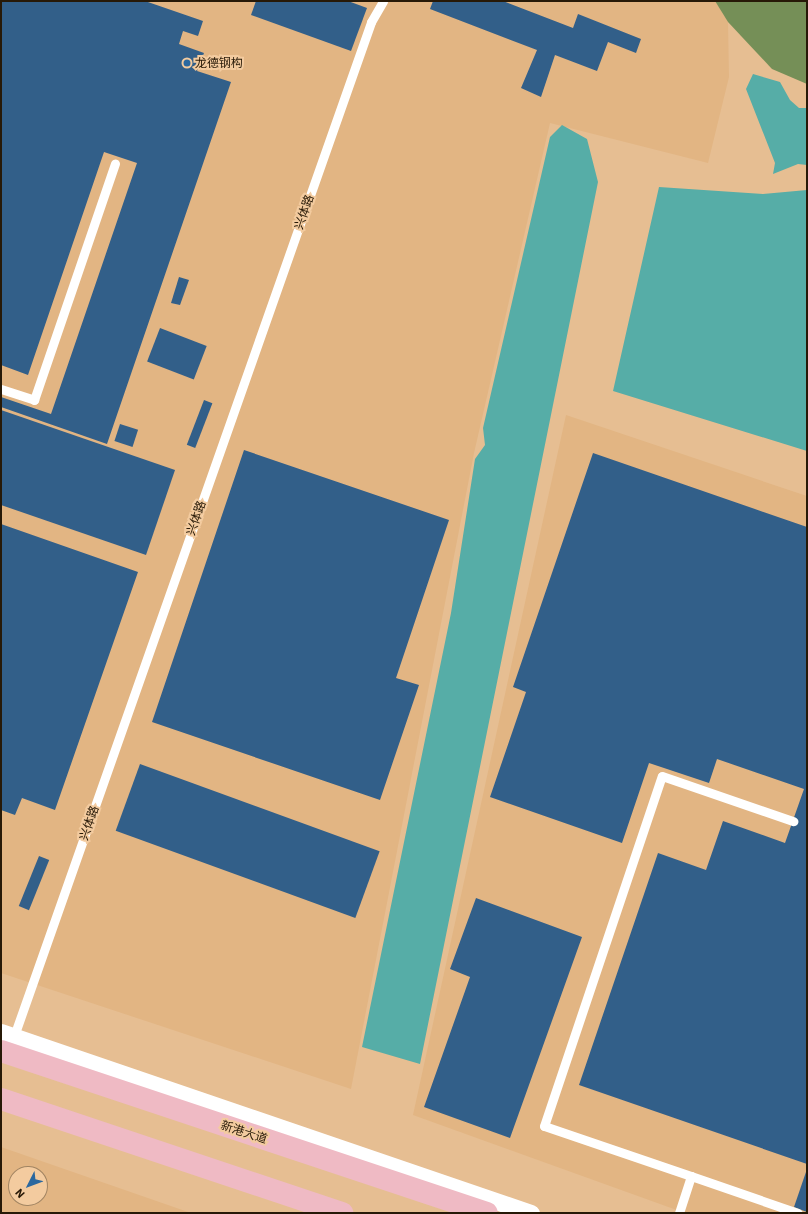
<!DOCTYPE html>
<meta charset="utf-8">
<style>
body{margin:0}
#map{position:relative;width:808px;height:1214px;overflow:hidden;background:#e6be92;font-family:"IBM Plex Sans","Noto Sans SC",sans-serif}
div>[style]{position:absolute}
.built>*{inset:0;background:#e2b583}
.forest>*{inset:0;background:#758f57}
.water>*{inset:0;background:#56ada7}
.building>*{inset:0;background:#325f89;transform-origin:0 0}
.lane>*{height:9px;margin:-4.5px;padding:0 4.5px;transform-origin:4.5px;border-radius:4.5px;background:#fff}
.street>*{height:17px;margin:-8.5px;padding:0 8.5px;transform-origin:8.5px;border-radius:8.5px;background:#fff}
.primary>*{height:22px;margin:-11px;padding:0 11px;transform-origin:11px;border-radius:11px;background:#efbac4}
.dots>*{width:11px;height:11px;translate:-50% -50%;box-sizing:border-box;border:2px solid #f3cb9f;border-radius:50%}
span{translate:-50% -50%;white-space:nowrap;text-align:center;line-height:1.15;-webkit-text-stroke:4px #f3cb9f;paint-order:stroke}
.poi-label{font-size:12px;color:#271907}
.left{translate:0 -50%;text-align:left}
.street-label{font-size:12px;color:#271907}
.frame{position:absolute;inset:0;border:2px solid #271907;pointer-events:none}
.north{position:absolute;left:8px;top:1166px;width:40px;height:40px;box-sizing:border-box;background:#f3cb9f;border:1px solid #a18462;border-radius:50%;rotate:228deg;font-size:11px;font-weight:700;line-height:16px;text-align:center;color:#271907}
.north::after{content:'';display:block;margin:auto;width:14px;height:18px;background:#2b689f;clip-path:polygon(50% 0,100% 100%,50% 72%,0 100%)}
</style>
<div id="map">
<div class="built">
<i style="clip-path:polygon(1px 1px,715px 1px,728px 22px,729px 77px,708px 163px,550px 123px,474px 453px,351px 1089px,1px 973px)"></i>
<i style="clip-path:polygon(566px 415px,807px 496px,807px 1213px,685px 1213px,413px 1115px)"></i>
<i style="clip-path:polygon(evenodd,1px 1147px,191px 1213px,1px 1213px,1px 1147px,16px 1174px,40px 1174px,40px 1198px,16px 1198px,16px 1174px)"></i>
</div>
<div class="forest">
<i style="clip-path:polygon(715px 1px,807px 1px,807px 84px,772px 69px,728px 22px)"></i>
</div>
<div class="water">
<i style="clip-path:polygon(753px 74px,780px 82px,790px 100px,799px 108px,807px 108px,807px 165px,798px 164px,773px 174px,775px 163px,746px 89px)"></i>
<i style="clip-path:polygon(562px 125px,587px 139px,598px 182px,420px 1064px,362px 1047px,451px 613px,475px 459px,485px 445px,483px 428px,550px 137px)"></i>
<i style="clip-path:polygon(659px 187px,763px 194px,807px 190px,807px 451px,613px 391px)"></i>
</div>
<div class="building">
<i style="clip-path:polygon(1px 1px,145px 1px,203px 21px,198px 36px,183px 31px,179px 44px,204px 53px,197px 71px,231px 82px,107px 444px,1px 407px,1px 397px,51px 414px,137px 163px,104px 152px,28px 375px,1px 365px)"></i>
<i style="clip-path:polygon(256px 1px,348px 1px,367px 8px,351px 51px,251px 15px)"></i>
<i style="clip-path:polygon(433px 1px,503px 1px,573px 28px,578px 14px,641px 39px,636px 53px,608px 42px,597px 71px,555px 55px,541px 97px,521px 88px,537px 50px,430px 9px)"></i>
<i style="clip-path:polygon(179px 277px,189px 280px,180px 305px,171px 303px)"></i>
<i style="left:160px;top:328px;width:50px;height:36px;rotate:21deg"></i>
<i style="left:204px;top:400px;width:9px;height:48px;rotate:21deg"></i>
<i style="clip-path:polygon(1px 410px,175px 470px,146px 555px,1px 505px)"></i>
<i style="left:120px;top:424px;width:19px;height:18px;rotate:18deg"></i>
<i style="clip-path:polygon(244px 450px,449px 520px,396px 678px,419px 685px,380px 800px,152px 722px)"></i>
<i style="clip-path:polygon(593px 453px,807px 527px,807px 1164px,579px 1085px,658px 853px,706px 870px,723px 821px,785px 843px,804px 789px,717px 759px,709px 783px,649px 763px,622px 843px,490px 797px,526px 692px,513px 687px)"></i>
<i style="clip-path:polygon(1px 524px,138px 572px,55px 810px,22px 798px,15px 815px,1px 810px)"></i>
<i style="left:140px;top:764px;width:255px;height:71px;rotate:20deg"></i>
<i style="left:39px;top:856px;width:11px;height:54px;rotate:22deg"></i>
<i style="clip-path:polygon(476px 898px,582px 937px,510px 1138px,424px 1107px,470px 977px,450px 969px)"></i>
<i style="clip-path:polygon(807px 1169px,807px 1212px,794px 1207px)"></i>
</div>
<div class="lane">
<i style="left:1px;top:389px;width:35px;rotate:18deg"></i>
<i style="left:34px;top:400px;width:250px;rotate:-71.1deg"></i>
<i style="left:14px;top:1036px;width:1075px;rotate:-70.6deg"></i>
<i style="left:371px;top:22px;width:24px;rotate:-60deg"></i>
<i style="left:691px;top:1176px;width:155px;rotate:-161.2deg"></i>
<i style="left:544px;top:1126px;width:369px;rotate:-71.4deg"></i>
<i style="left:662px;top:776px;width:139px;rotate:19deg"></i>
<i style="left:679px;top:1213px;width:39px;rotate:-72deg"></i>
<i style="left:691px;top:1176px;width:113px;rotate:19.1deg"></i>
</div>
<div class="street">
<i style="left:1px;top:1032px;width:560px;rotate:18.86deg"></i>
</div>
<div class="primary">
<i style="left:1px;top:1051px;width:512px;rotate:18.43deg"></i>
<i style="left:1px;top:1099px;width:360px;rotate:18.5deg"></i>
</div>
<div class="dots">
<i style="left:187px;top:63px;background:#2b689f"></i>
</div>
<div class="poi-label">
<span class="left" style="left:195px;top:63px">龙德钢构</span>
</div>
<div class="street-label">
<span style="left:304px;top:212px;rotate:-71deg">兴体路</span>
<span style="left:196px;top:518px;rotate:-71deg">兴体路</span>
<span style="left:89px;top:823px;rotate:-71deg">兴体路</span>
<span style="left:244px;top:1132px;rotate:18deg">新港大道</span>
</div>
<div class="frame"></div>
<div class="north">N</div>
</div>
